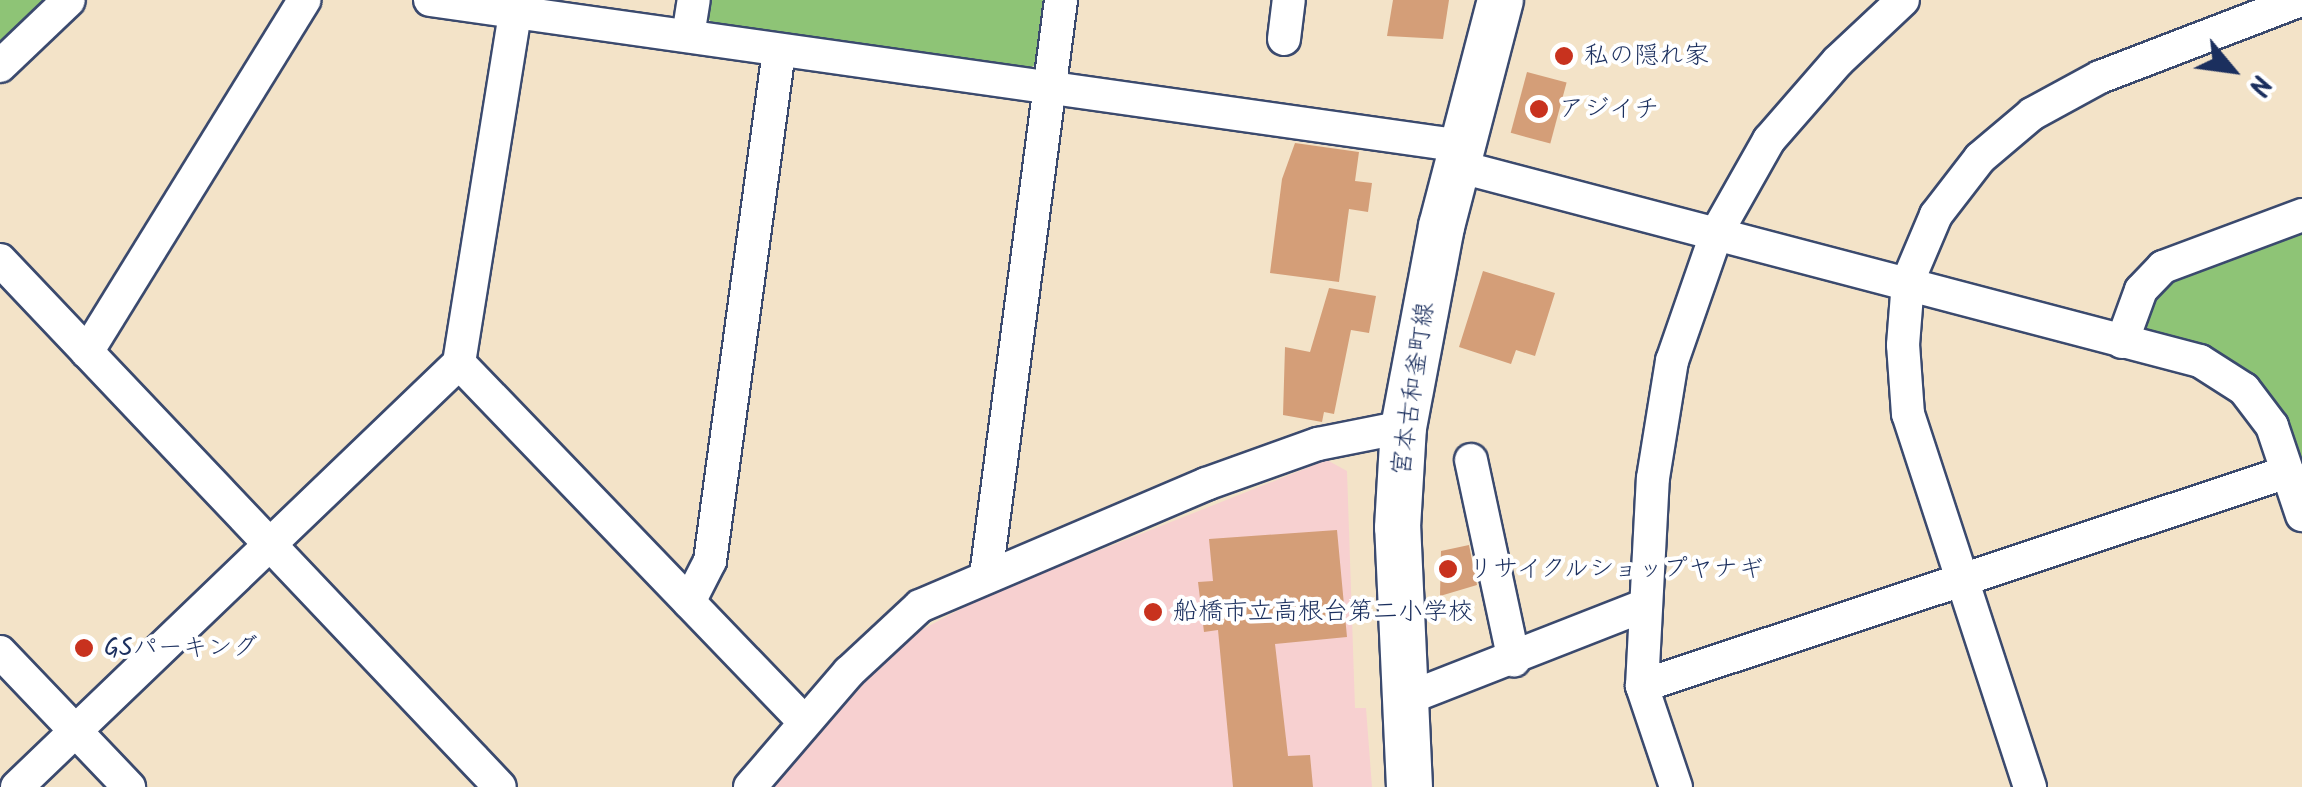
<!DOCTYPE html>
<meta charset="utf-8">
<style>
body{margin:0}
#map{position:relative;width:2302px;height:787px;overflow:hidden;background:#f3e3c8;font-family:Kalam,"Klee One",sans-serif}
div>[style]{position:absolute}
.built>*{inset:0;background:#f7d0d0}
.green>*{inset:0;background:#8ec476}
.building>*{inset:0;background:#d49e78;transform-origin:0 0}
.roads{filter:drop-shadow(2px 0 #3b4a6e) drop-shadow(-2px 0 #3b4a6e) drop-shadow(0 2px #3b4a6e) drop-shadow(0 -2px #3b4a6e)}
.street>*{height:32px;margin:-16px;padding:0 16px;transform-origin:16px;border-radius:16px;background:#fff}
.secondary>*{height:45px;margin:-22.5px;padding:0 22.5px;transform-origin:22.5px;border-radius:22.5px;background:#fff}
.dots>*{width:28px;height:28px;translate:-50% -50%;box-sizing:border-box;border:5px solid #fff;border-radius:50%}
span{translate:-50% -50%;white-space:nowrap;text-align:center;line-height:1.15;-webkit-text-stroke:8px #fff;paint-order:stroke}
.poi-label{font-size:25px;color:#1b2f5e}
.left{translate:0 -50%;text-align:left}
.street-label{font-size:25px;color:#1b2f5e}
.north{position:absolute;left:2182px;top:20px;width:100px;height:100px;-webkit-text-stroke:8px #fff;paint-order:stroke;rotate:119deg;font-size:28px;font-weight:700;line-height:40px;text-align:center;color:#1b2f5e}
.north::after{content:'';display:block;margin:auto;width:35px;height:45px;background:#1b2f5e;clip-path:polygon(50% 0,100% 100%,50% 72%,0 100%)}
</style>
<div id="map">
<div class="built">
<i style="clip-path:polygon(1327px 460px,1347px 471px,1355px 708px,1366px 708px,1372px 787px,774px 787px,879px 666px,923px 629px,987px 595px)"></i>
</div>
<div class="green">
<i style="clip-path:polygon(0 0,48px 0,0 46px)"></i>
<i style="clip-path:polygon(706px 0,1050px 0,1042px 61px,1028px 69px,717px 27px,704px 15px)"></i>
<i style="clip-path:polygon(2302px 226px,2302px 467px,2282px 414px,2249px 373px,2206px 346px,2147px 331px,2138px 317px,2163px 280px)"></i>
</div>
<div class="building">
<i style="clip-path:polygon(1393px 0,1449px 0,1443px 39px,1387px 36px)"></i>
<i style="left:1527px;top:72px;width:41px;height:63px;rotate:15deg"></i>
<i style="clip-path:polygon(1295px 143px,1359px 152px,1355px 181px,1372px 183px,1368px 212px,1349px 209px,1339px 282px,1270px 273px,1282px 179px)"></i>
<i style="clip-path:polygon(1483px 271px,1555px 293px,1535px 356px,1516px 350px,1511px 364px,1459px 347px)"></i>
<i style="clip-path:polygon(1329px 288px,1376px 296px,1369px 333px,1351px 330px,1334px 414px,1324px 412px,1322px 422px,1283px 415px,1285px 347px,1310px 352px)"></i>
<i style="clip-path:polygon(1337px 530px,1347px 637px,1275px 644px,1288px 756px,1310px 755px,1313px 787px,1233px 787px,1218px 630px,1204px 632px,1198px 582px,1213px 581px,1209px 539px)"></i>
<i style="clip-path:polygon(1469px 545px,1477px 585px,1440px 596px,1441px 551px)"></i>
</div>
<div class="roads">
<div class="street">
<i style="left:430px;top:0;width:1042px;rotate:8.05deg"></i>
<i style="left:688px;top:36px;width:36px;rotate:-81deg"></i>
<i style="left:1284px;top:39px;width:39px;rotate:-83deg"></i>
<i style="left:0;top:66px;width:95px;rotate:-43.7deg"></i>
<i style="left:1457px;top:166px;width:768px;rotate:14.71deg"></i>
<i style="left:2200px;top:361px;width:52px;rotate:32.5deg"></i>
<i style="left:2244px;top:389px;width:46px;rotate:52.9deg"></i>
<i style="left:2272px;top:426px;width:94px;rotate:71.4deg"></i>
<i style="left:0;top:260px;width:726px;rotate:46.51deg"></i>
<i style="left:2122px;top:342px;width:55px;rotate:-69.9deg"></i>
<i style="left:2141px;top:290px;width:32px;rotate:-46deg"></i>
<i style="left:2163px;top:267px;width:148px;rotate:-20.5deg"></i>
<i style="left:87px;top:352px;width:414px;rotate:-58.3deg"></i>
<i style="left:459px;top:363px;width:496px;rotate:46.1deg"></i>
<i style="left:1471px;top:460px;width:205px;rotate:77.9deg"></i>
<i style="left:986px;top:576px;width:581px;rotate:-82.58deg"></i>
<i style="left:689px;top:602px;width:46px;rotate:-62.9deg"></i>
<i style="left:710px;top:561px;width:515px;rotate:-82.3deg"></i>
<i style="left:0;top:652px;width:187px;rotate:46.3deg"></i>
<i style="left:1642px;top:686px;width:680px;rotate:-18.35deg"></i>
<i style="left:1403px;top:700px;width:258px;rotate:-21.4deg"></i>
<i style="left:17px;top:787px;width:612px;rotate:-43.81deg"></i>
<i style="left:459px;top:363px;width:354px;rotate:-80.9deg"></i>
<i style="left:750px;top:787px;width:152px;rotate:-49.3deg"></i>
<i style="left:849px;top:672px;width:97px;rotate:-42.9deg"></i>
<i style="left:920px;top:606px;width:311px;rotate:-23.1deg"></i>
<i style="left:1206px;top:484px;width:119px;rotate:-19.7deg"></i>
<i style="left:1318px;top:444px;width:87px;rotate:-11.3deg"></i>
<i style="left:1676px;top:787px;width:107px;rotate:-108.6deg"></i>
<i style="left:1642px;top:686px;width:208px;rotate:-87deg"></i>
<i style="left:1653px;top:478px;width:119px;rotate:-80.8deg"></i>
<i style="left:1672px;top:361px;width:137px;rotate:-70.8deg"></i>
<i style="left:1717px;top:232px;width:106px;rotate:-60.5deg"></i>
<i style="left:1769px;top:140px;width:105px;rotate:-48.9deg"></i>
<i style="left:1838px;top:61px;width:89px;rotate:-43.2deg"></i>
<i style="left:2030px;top:787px;width:392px;rotate:-108.1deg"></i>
<i style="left:1908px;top:414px;width:69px;rotate:-94.1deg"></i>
<i style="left:1903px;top:345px;width:64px;rotate:-85.5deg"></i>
<i style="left:1908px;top:281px;width:72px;rotate:-67deg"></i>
<i style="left:1936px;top:215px;width:72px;rotate:-52.3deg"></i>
<i style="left:1980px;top:158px;width:68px;rotate:-40.2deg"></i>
<i style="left:2032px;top:114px;width:77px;rotate:-28.6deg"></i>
<i style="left:2100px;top:77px;width:215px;rotate:-21deg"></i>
</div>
<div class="secondary">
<i style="left:1409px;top:787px;width:260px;rotate:-92.6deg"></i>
<i style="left:1397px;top:527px;width:100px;rotate:-86.6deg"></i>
<i style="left:1403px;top:427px;width:205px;rotate:-79.3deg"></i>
<i style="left:1441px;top:226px;width:234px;rotate:-75.4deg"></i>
</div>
</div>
<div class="dots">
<i style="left:1564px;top:56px;background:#c8321e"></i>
<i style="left:1539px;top:109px;background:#c8321e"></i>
<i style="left:1448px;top:569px;background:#c8321e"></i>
<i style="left:1153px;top:612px;background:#c8321e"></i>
<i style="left:84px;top:648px;background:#c8321e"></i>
</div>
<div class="poi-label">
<span class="left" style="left:1584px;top:56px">私の隠れ家</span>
<span class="left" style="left:1559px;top:109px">アジイチ</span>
<span class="left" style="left:1468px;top:569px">リサイクルショップヤナギ</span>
<span class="left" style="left:1173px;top:612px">船橋市立高根台第二小学校</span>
<span class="left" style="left:104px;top:648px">GSパーキング</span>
</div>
<div class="street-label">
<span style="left:1414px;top:389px;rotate:-82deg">宮本古和釜町線</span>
</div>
<div class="north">N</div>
</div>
